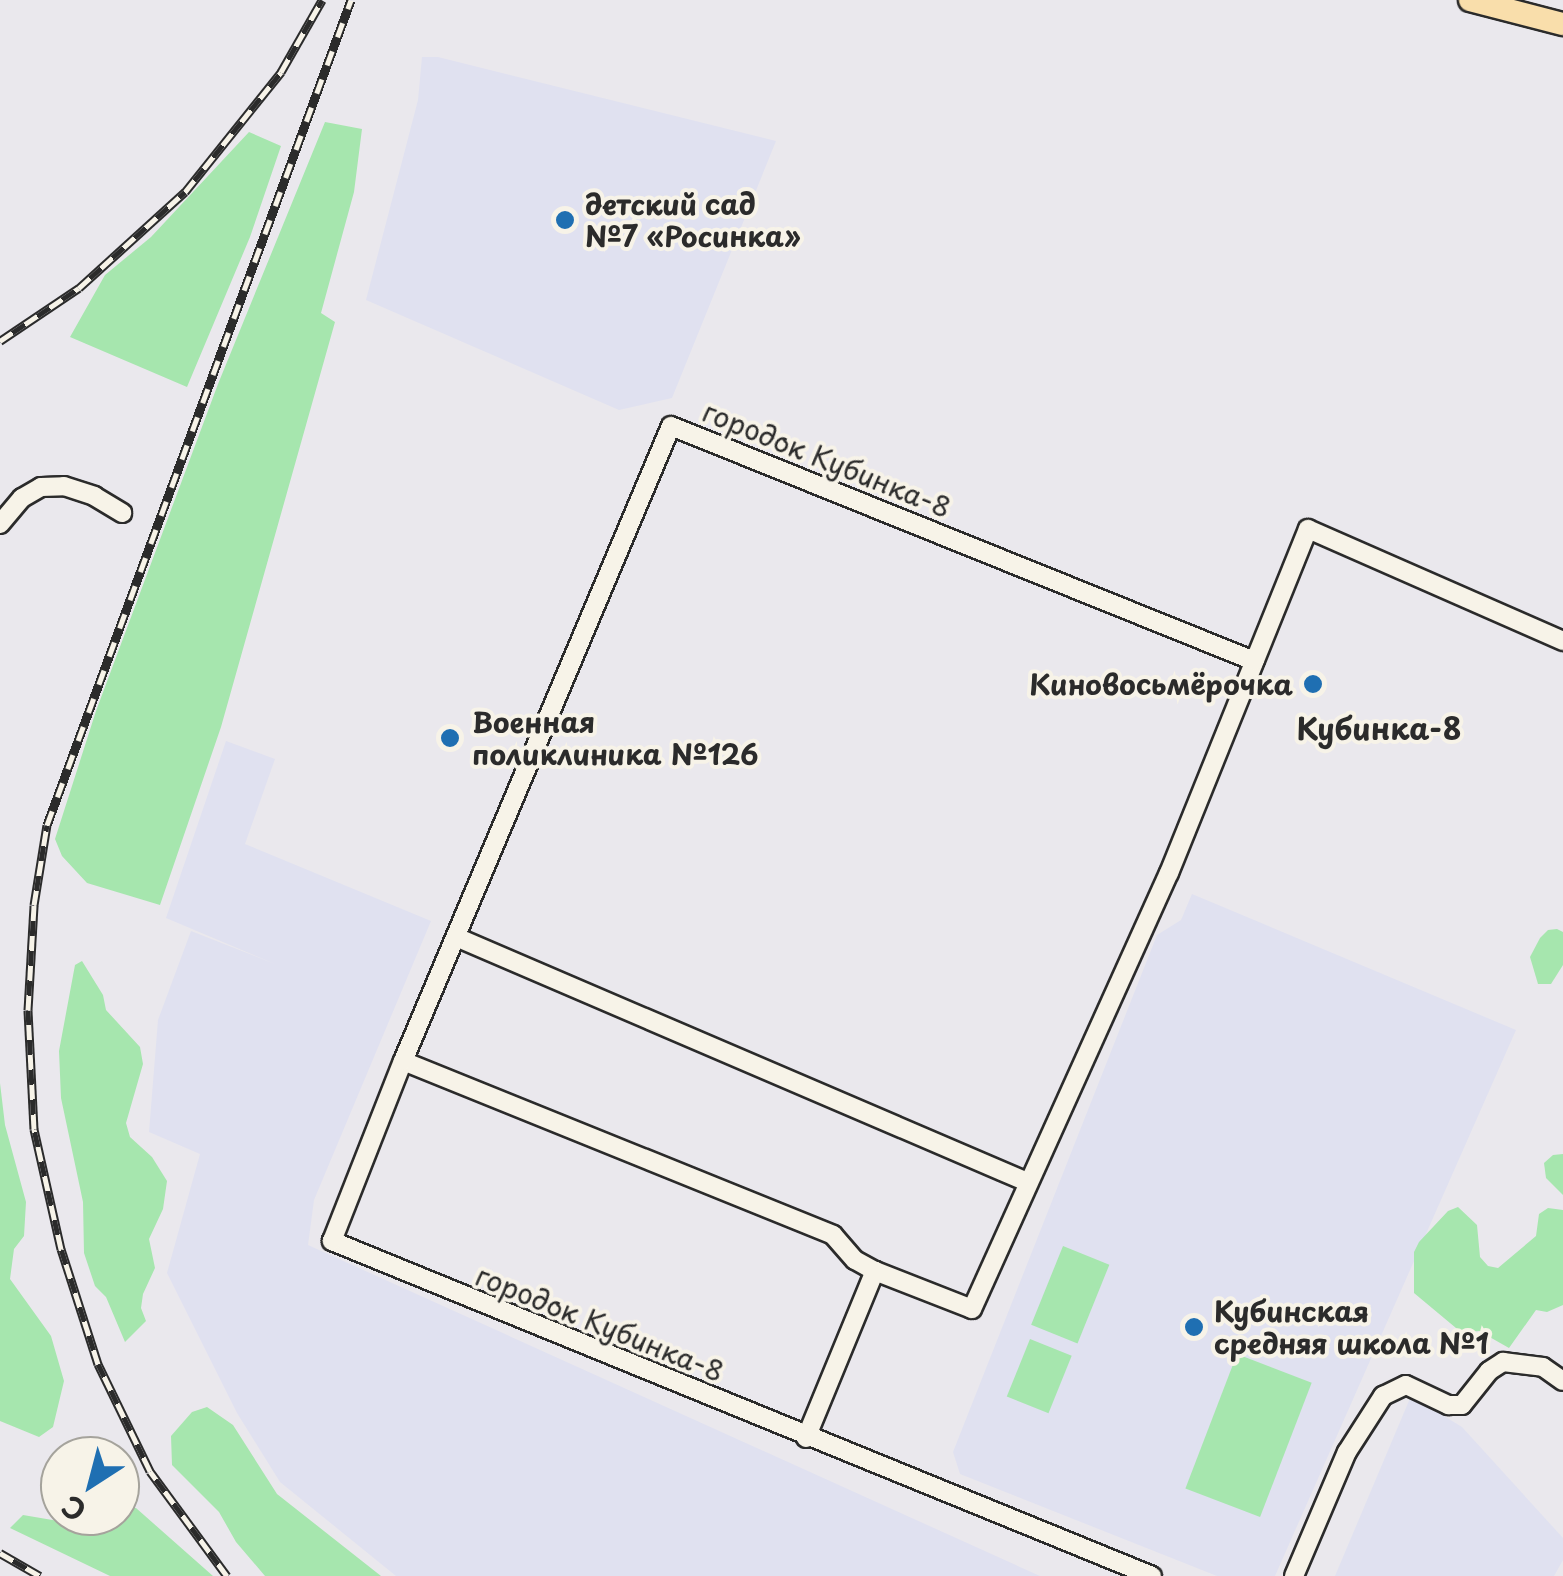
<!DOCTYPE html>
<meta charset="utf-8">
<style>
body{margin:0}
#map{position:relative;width:1563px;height:1576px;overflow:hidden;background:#eae8ed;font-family:"Playpen Sans",sans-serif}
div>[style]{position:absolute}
.built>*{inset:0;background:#e0e1f0}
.green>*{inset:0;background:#a6e6ae;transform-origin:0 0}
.roads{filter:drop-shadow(2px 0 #2b2b2b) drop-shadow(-2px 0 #2b2b2b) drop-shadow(0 2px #2b2b2b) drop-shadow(0 -2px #2b2b2b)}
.minor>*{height:18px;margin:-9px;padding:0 9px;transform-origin:9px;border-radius:9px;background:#f7f3e8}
.major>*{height:22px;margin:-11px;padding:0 11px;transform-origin:11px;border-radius:11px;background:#f9deab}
.rail>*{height:9px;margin-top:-4.5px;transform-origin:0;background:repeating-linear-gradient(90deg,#f7f3e8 0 15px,#2b2b2b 0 30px);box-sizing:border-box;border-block:2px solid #2b2b2b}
.dots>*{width:28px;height:28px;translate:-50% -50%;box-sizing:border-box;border:5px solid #f7f3e8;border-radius:50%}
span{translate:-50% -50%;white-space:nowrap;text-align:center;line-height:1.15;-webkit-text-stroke:8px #f7f3e8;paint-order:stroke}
.poi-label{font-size:28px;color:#2b2b2b;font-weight:700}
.left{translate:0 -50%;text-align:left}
.right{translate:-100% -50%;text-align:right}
.street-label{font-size:28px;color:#2b2b2b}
.neighbourhood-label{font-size:30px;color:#2b2b2b;font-weight:700}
.north{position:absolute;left:40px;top:1436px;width:100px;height:100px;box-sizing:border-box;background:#f7f3e8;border:2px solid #a5a39c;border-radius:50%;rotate:216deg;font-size:28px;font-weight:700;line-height:40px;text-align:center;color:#2b2b2b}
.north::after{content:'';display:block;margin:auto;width:35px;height:45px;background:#1f6fb2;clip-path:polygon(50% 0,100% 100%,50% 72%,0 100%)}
</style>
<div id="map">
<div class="built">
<i style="clip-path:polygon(422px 57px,438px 57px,776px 141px,672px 398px,619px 410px,366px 300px,418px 100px)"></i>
<i style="clip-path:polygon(226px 741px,275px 759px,245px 844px,431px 921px,314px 1200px,308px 1245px,1040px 1576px,396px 1576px,280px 1482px,237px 1413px,167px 1273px,200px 1154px,149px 1132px,158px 1020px,191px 931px,275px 964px,166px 918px)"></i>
<i style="clip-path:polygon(1192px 894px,1516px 1030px,1275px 1576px,1217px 1576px,960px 1474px,953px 1452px,1157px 935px,1181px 920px)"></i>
<i style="clip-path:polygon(1411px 1396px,1462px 1427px,1563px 1538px,1563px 1560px,1554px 1576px,1335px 1576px)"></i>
</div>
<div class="green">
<i style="clip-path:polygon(325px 122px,362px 129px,354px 192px,321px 313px,335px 322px,221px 727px,160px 905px,87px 883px,62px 856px,55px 839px,96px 711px,218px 384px)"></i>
<i style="clip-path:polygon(249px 132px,281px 146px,250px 237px,187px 387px,70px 337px,105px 275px,151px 237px)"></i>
<i style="clip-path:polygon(1557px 929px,1563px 932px,1563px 965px,1551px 984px,1538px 984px,1530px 957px,1540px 938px,1548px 930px)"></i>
<i style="clip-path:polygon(82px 961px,103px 995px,106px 1010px,140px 1047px,143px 1064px,126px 1123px,130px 1137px,152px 1157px,167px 1181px,163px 1209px,149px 1239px,155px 1268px,143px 1294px,141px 1308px,146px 1321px,125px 1342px,106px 1297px,95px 1286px,84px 1253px,83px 1202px,61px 1098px,59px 1051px,75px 965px)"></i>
<i style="clip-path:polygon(0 1083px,5px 1125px,26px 1202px,24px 1236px,14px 1249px,10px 1279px,51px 1336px,64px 1381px,53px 1427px,39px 1437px,0 1421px)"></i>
<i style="clip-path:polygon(1563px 1154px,1563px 1195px,1546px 1178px,1544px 1163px,1553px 1155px)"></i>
<i style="clip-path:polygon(1458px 1207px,1477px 1225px,1480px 1257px,1488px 1266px,1498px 1268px,1536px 1236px,1539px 1214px,1548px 1208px,1563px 1210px,1563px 1305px,1547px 1312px,1536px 1310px,1509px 1348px,1479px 1331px,1462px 1333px,1414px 1293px,1414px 1252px,1419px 1242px,1448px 1211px)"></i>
<i style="left:1063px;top:1246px;width:50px;height:85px;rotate:22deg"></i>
<i style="left:1030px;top:1339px;width:45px;height:62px;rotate:22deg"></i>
<i style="left:1237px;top:1354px;width:80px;height:144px;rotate:21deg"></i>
<i style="clip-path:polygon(207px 1407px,233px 1425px,277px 1494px,381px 1576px,265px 1576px,236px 1542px,219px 1512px,172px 1465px,171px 1436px,192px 1412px)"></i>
<i style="clip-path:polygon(125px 1507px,136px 1508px,213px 1576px,110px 1576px,10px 1528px,23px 1515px,76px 1524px,120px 1516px)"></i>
</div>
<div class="roads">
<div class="minor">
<i style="left:0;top:524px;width:34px;rotate:-50deg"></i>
<i style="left:22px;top:498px;width:22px;rotate:-30deg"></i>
<i style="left:41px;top:487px;width:23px;rotate:-2deg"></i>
<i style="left:64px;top:486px;width:32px;rotate:18deg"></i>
<i style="left:94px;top:496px;width:33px;rotate:31deg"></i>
<i style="left:456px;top:937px;width:621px;rotate:23.22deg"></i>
<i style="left:403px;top:1061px;width:464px;rotate:22deg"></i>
<i style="left:833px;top:1235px;width:33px;rotate:49deg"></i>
<i style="left:855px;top:1260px;width:23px;rotate:29deg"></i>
<i style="left:875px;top:1271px;width:104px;rotate:21.4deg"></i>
<i style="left:972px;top:1309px;width:478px;rotate:-65.7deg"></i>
<i style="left:1169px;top:873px;width:371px;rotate:-68deg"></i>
<i style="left:1308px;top:529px;width:279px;rotate:23.7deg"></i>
<i style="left:806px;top:1438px;width:181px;rotate:-67.6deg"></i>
<i style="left:1152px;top:1576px;width:886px;rotate:-157.78deg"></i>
<i style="left:332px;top:1241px;width:193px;rotate:-68.5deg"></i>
<i style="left:403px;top:1061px;width:689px;rotate:-67.12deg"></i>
<i style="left:671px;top:426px;width:629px;rotate:21.95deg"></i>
<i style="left:1294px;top:1576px;width:135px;rotate:-66.9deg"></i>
<i style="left:1347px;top:1452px;width:67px;rotate:-57.3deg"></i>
<i style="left:1383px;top:1396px;width:25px;rotate:-26deg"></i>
<i style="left:1406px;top:1385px;width:47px;rotate:25.5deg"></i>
<i style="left:1448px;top:1405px;width:14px"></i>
<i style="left:1462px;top:1405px;width:43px;rotate:-51.5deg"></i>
<i style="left:1489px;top:1371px;width:17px;rotate:-33deg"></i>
<i style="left:1503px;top:1362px;width:40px;rotate:7.1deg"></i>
<i style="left:1543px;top:1367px;width:24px;rotate:35deg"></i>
</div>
<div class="major">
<i style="left:1470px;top:0;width:96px;rotate:14.5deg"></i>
</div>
</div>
<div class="rail">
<i style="left:0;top:341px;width:95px;rotate:-33.9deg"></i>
<i style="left:79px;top:288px;width:143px;rotate:-42.2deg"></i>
<i style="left:185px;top:192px;width:154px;rotate:-51.3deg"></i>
<i style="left:281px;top:72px;width:83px;rotate:-60.3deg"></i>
<i style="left:0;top:1553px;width:46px;rotate:29.9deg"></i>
<i style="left:227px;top:1576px;width:130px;rotate:-126.3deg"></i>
<i style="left:150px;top:1471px;width:119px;rotate:-115.9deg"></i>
<i style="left:98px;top:1364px;width:121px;rotate:-107.8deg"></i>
<i style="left:61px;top:1249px;width:123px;rotate:-102.7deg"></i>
<i style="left:34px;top:1129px;width:119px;rotate:-92.9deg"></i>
<i style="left:28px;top:1010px;width:105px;rotate:-86.7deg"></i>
<i style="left:34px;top:905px;width:81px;rotate:-80.8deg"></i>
<i style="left:47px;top:825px;width:879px;rotate:-69.77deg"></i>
</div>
<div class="dots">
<i style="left:565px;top:220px;background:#1f6fb2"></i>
<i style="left:1313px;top:684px;background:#1f6fb2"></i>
<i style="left:450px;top:738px;background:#1f6fb2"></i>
<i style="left:1194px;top:1327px;background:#1f6fb2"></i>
</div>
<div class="poi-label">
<span class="left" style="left:585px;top:220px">детский сад<br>№7 «Росинка»</span>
<span class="right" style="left:1293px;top:684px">Киновосьмёрочка</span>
<span class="left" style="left:472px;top:738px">Военная<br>поликлиника №126</span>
<span class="left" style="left:1214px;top:1327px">Кубинская<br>средняя школа №1</span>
</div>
<div class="street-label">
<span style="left:827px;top:459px;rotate:22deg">городок Кубинка-8</span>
<span style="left:600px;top:1323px;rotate:22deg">городок Кубинка-8</span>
</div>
<div class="neighbourhood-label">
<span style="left:1379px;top:728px">Кубинка-8</span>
</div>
<div class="north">С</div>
</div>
